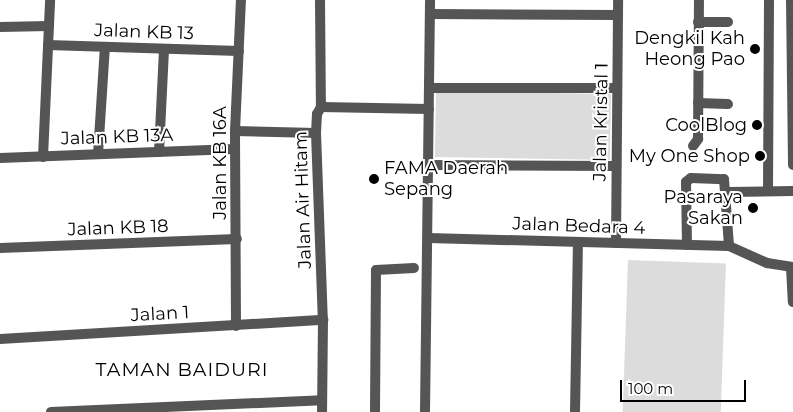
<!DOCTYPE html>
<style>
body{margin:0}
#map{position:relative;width:793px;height:412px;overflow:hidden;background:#fff;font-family:Montserrat,sans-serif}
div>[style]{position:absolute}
.green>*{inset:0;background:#dcdcdc;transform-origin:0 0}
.minor>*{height:10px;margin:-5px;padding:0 5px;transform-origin:5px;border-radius:5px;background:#555}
.dots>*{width:14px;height:14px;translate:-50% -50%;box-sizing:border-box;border:2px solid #fff;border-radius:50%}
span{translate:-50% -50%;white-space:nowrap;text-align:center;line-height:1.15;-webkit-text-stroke:4px #fff;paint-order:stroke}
.street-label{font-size:18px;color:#000}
.poi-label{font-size:18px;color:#000}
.right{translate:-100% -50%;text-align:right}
.left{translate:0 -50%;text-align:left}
.neighbourhood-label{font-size:19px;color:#000;letter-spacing:1px}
.scale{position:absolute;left:620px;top:380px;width:126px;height:22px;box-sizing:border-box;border:2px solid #000;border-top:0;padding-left:6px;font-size:15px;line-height:18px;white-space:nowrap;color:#000;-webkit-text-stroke:4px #fff;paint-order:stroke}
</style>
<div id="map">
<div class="green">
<i style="left:436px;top:91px;width:175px;height:66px;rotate:1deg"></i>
<i style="left:628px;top:260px;width:98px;height:152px;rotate:2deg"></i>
</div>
<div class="minor">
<i style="left:320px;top:0;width:107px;rotate:89.5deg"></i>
<i style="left:321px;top:107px;width:8px;rotate:120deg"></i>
<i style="left:317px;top:114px;width:19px;rotate:93deg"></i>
<i style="left:316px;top:133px;width:187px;rotate:87.9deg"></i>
<i style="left:323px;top:320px;width:92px;rotate:90.6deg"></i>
<i style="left:791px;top:0;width:165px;rotate:89.3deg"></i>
<i style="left:430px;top:14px;width:188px;rotate:0.3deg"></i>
<i style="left:698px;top:22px;width:30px"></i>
<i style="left:0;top:27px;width:49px;rotate:-1.2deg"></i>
<i style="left:48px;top:45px;width:191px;rotate:1.8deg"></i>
<i style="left:429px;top:88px;width:188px"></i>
<i style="left:698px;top:103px;width:30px;rotate:2deg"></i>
<i style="left:321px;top:107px;width:108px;rotate:1.1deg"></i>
<i style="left:235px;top:131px;width:81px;rotate:1.4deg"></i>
<i style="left:693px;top:146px;width:9px;rotate:-54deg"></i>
<i style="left:698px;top:139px;width:139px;rotate:-89.6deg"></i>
<i style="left:159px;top:152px;width:103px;rotate:-87.2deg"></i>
<i style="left:98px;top:154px;width:107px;rotate:-86.3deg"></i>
<i style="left:43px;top:157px;width:157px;rotate:-87.4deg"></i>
<i style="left:0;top:158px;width:235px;rotate:-2.2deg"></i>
<i style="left:429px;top:165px;width:187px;rotate:0.3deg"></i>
<i style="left:768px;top:191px;width:191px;rotate:-89.7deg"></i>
<i style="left:728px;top:192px;width:65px;rotate:-0.9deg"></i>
<i style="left:428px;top:238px;width:301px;rotate:1.5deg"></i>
<i style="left:729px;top:246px;width:42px;rotate:24.1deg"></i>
<i style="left:767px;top:263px;width:26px;rotate:9deg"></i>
<i style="left:616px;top:243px;width:243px;rotate:-89.5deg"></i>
<i style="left:687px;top:245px;width:63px;rotate:-90.9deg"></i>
<i style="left:686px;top:182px;width:6px;rotate:-39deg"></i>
<i style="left:691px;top:178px;width:33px;rotate:2deg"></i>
<i style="left:724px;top:179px;width:67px;rotate:85.7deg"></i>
<i style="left:0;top:248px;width:237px;rotate:-2.2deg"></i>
<i style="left:791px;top:267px;width:35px;rotate:87deg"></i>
<i style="left:236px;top:326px;width:195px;rotate:-90.3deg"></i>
<i style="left:235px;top:131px;width:131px;rotate:-87.4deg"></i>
<i style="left:0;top:339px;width:324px;rotate:-3.4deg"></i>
<i style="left:51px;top:412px;width:271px;rotate:-2.5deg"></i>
<i style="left:375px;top:412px;width:142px;rotate:-89.6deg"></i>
<i style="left:376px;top:270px;width:38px;rotate:-3deg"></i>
<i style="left:425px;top:412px;width:412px;rotate:-89.3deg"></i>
<i style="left:575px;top:412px;width:169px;rotate:-89deg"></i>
</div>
<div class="dots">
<i style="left:755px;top:49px;background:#000"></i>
<i style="left:757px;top:125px;background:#000"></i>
<i style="left:760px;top:156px;background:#000"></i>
<i style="left:374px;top:179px;background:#000"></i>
<i style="left:753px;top:208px;background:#000"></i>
</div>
<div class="street-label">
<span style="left:144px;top:32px;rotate:2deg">Jalan KB 13</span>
<span style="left:601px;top:122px;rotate:-89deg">Jalan Kristal 1</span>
<span style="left:117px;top:137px;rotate:-2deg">Jalan KB 13A</span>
<span style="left:220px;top:163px;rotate:-90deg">Jalan KB 16A</span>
<span style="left:303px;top:200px;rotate:-92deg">Jalan Air Hitam</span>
<span style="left:579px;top:226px;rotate:2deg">Jalan Bedara 4</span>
<span style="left:118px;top:228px;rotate:-2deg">Jalan KB 18</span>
<span style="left:160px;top:314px;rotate:-3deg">Jalan 1</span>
</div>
<div class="poi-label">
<span class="right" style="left:745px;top:49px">Dengkil Kah<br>Heong Pao</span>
<span class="right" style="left:747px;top:125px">CoolBlog</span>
<span class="right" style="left:750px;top:156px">My One Shop</span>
<span class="left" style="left:384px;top:179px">FAMA Daerah<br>Sepang</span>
<span class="right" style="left:743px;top:208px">Pasaraya<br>Sakan</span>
</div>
<div class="neighbourhood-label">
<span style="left:182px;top:370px">TAMAN BAIDURI</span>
</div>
<div class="scale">100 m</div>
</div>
